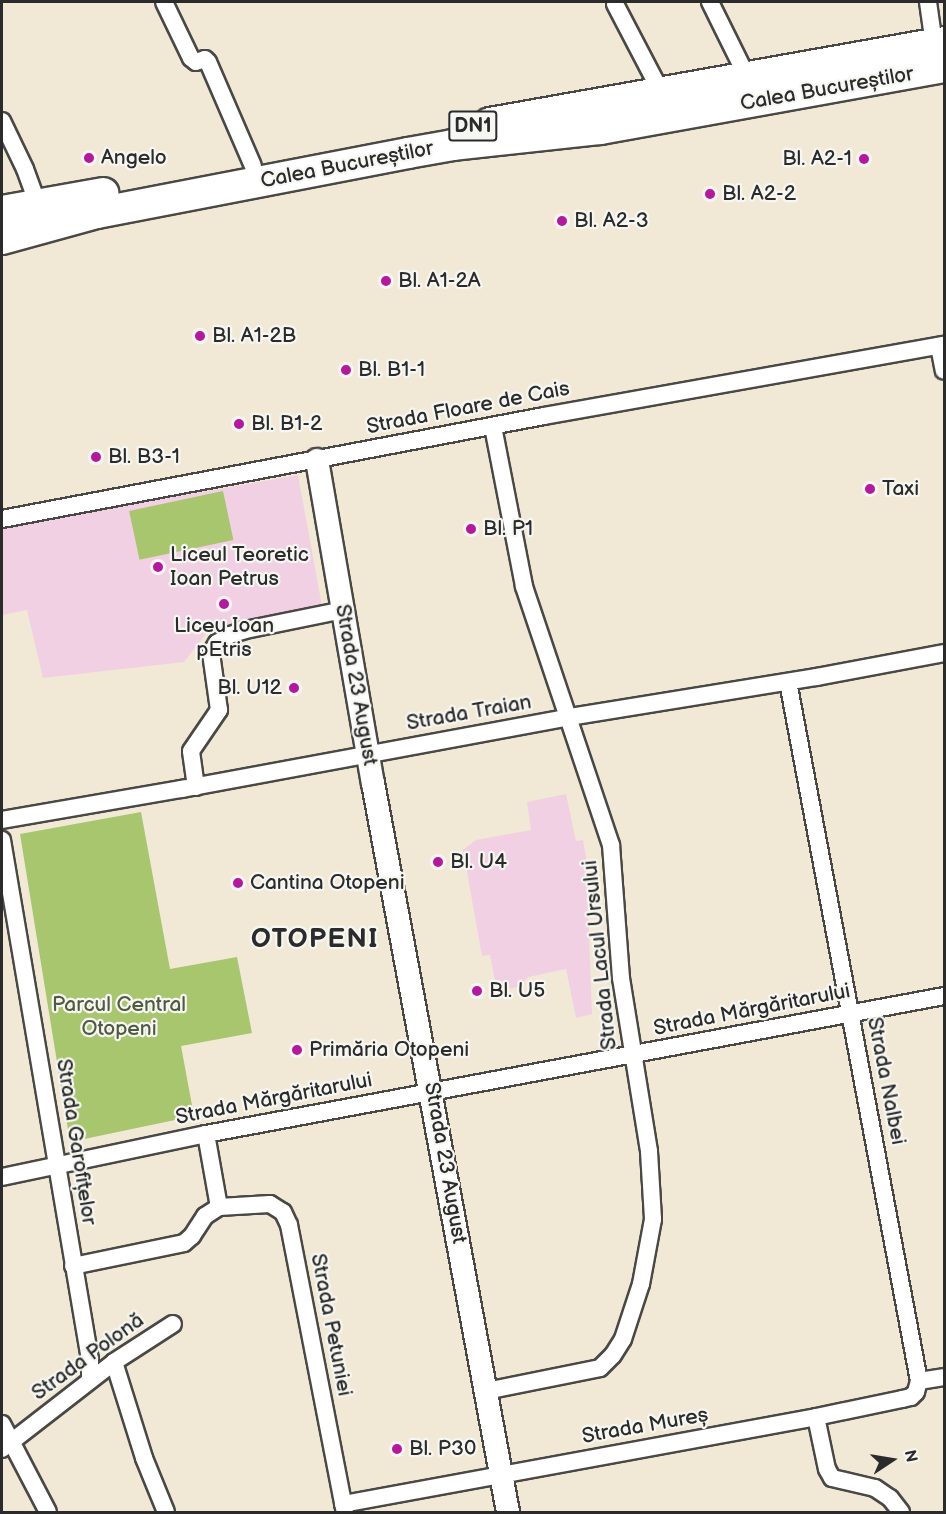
<!DOCTYPE html>
<meta charset="utf-8">
<style>
body{margin:0}
#map{position:relative;width:946px;height:1514px;overflow:hidden;background:#f1e9d5;font-family:"Balsamiq Sans",sans-serif}
div>[style]{position:absolute}
.built>*{inset:0;background:#f1d0e4}
.green>*{inset:0;background:#a8c66d;transform-origin:0 0}
.roads{filter:drop-shadow(2px 0 #494844) drop-shadow(-2px 0 #494844) drop-shadow(0 2px #494844) drop-shadow(0 -2px #494844)}
.street>*{height:16px;margin:-8px;padding:0 8px;transform-origin:8px;border-radius:8px;background:#fff}
.secondary>*{height:22px;margin:-11px;padding:0 11px;transform-origin:11px;border-radius:11px;background:#fff}
.highway>*{height:30px;margin:-15px;padding:0 15px;transform-origin:15px;border-radius:15px;background:#fff}
.dots>*{width:16px;height:16px;translate:-50% -50%;box-sizing:border-box;border:3px solid #f6f6f2;border-radius:50%}
span{translate:-50% -50%;white-space:nowrap;text-align:center;line-height:1.15;-webkit-text-stroke:4.5px #f6f6f2;paint-order:stroke}
.shield-label span{padding:2px 4px;background:#f6f6f2;border:2px solid;border-radius:4px;-webkit-text-stroke-width:0}
.shield-label{font-size:20px;color:#2b2b2b;font-weight:700}
.street-label{font-size:21px;color:#2b2b2b}
.poi-label{font-size:21px;color:#2b2b2b}
.left{translate:0 -50%;text-align:left}
.right{translate:-100% -50%;text-align:right}
.park-label{font-size:21px;color:#505a3f}
.district-label{font-size:27px;color:#2b2b2b;font-weight:700;letter-spacing:1.5px}
.frame{position:absolute;inset:0;border:3px solid #2b2b2b;pointer-events:none}
.north{position:absolute;left:862px;top:1430px;width:60px;height:60px;-webkit-text-stroke:4px #f6f6f2;paint-order:stroke;rotate:78deg;font-size:16px;font-weight:700;line-height:24px;text-align:center;color:#2b2b2b}
.north::after{content:'';display:block;margin:auto;width:21px;height:27px;background:#2b2b2b;clip-path:polygon(50% 0,100% 100%,50% 72%,0 100%)}
</style>
<div id="map">
<div class="built">
<i style="clip-path:polygon(298px 475px,322px 606px,208px 631px,184px 662px,43px 678px,27px 610px,2px 615px,2px 527px)"></i>
<i style="clip-path:polygon(566px 794px,576px 841px,583px 840px,586px 857px,592px 1014px,576px 1018px,566px 969px,528px 977px,518px 987px,497px 991px,490px 955px,482px 956px,463px 850px,476px 840px,531px 830px,527px 802px)"></i>
</div>
<div class="green">
<i style="left:223px;top:491px;width:50px;height:96px;rotate:78deg"></i>
<i style="clip-path:polygon(141px 812px,170px 969px,237px 957px,252px 1033px,181px 1046px,194px 1116px,70px 1142px,20px 834px)"></i>
</div>
<div class="roads">
<div class="street">
<i style="left:164px;top:2px;width:62px;rotate:64.3deg"></i>
<i style="left:191px;top:58px;width:6px;rotate:39deg"></i>
<i style="left:196px;top:62px;width:9px;rotate:-18deg"></i>
<i style="left:205px;top:59px;width:4px;rotate:45deg"></i>
<i style="left:208px;top:62px;width:113px;rotate:66.6deg"></i>
<i style="left:710px;top:2px;width:84px;rotate:63.7deg"></i>
<i style="left:928px;top:2px;width:42px;rotate:81.9deg"></i>
<i style="left:615px;top:4px;width:99px;rotate:62.4deg"></i>
<i style="left:2px;top:121px;width:53px;rotate:64.4deg"></i>
<i style="left:25px;top:169px;width:37px;rotate:70deg"></i>
<i style="left:939px;top:346px;width:25px;rotate:79deg"></i>
<i style="left:2px;top:519px;width:552px;rotate:-10.76deg"></i>
<i style="left:544px;top:416px;width:406px;rotate:-10.1deg"></i>
<i style="left:196px;top:787px;width:36px;rotate:-98deg"></i>
<i style="left:191px;top:751px;width:50px;rotate:-55.7deg"></i>
<i style="left:219px;top:710px;width:58px;rotate:-98deg"></i>
<i style="left:211px;top:653px;width:12px;rotate:-59deg"></i>
<i style="left:217px;top:643px;width:15px;rotate:-32deg"></i>
<i style="left:230px;top:635px;width:16px;rotate:-18deg"></i>
<i style="left:245px;top:630px;width:100px;rotate:-11.5deg"></i>
<i style="left:2px;top:820px;width:183px;rotate:-9.8deg"></i>
<i style="left:182px;top:789px;width:394px;rotate:-10.5deg"></i>
<i style="left:569px;top:717px;width:251px;rotate:-9.2deg"></i>
<i style="left:817px;top:677px;width:129px;rotate:-10.7deg"></i>
<i style="left:2px;top:840px;width:527px;rotate:80.39deg"></i>
<i style="left:90px;top:1360px;width:20px;rotate:90deg"></i>
<i style="left:206px;top:1134px;width:74px;rotate:79.9deg"></i>
<i style="left:2px;top:1177px;width:208px;rotate:-11.9deg"></i>
<i style="left:206px;top:1134px;width:751px;rotate:-10.59deg"></i>
<i style="left:73px;top:1266px;width:113px;rotate:-11.7deg"></i>
<i style="left:184px;top:1243px;width:11px;rotate:-41deg"></i>
<i style="left:192px;top:1236px;width:24px;rotate:-57deg"></i>
<i style="left:205px;top:1216px;width:17px;rotate:-33deg"></i>
<i style="left:219px;top:1207px;width:51px;rotate:-3.4deg"></i>
<i style="left:270px;top:1204px;width:15px;rotate:32deg"></i>
<i style="left:283px;top:1212px;width:14px;rotate:65deg"></i>
<i style="left:289px;top:1225px;width:292px;rotate:79deg"></i>
<i style="left:114px;top:1362px;width:101px;rotate:72.6deg"></i>
<i style="left:144px;top:1458px;width:58px;rotate:67.8deg"></i>
<i style="left:919px;top:1381px;width:25px;rotate:-9deg"></i>
<i style="left:486px;top:1391px;width:116px;rotate:-11.4deg"></i>
<i style="left:600px;top:1368px;width:18px;rotate:-45deg"></i>
<i style="left:613px;top:1355px;width:19px;rotate:-58deg"></i>
<i style="left:623px;top:1339px;width:58px;rotate:-71.9deg"></i>
<i style="left:641px;top:1284px;width:66px;rotate:-79.5deg"></i>
<i style="left:653px;top:1219px;width:68px;rotate:-93.4deg"></i>
<i style="left:649px;top:1151px;width:175px;rotate:-99.2deg"></i>
<i style="left:621px;top:978px;width:133px;rotate:-94.3deg"></i>
<i style="left:611px;top:845px;width:273px;rotate:-108.6deg"></i>
<i style="left:524px;top:586px;width:163px;rotate:-101deg"></i>
<i style="left:816px;top:1417px;width:53px;rotate:78.1deg"></i>
<i style="left:827px;top:1469px;width:10px;rotate:61deg"></i>
<i style="left:832px;top:1478px;width:44px;rotate:13.1deg"></i>
<i style="left:875px;top:1488px;width:18px;rotate:34deg"></i>
<i style="left:890px;top:1498px;width:18px;rotate:52deg"></i>
<i style="left:2px;top:1424px;width:99px;rotate:62.4deg"></i>
<i style="left:2px;top:1449px;width:142px;rotate:-37.8deg"></i>
<i style="left:114px;top:1362px;width:70px;rotate:-32.8deg"></i>
<i style="left:343px;top:1504px;width:481px;rotate:-10.4deg"></i>
<i style="left:816px;top:1417px;width:88px;rotate:-11.8deg"></i>
<i style="left:902px;top:1399px;width:9px;rotate:-13deg"></i>
<i style="left:911px;top:1397px;width:7px;rotate:-45deg"></i>
<i style="left:916px;top:1392px;width:11px;rotate:-75deg"></i>
<i style="left:919px;top:1381px;width:711px;rotate:-100.61deg"></i>
</div>
<div class="secondary">
<i style="left:317px;top:460px;width:328px;rotate:80.2deg"></i>
<i style="left:373px;top:783px;width:741px;rotate:79.51deg"></i>
</div>
<div class="highway">
<i style="left:490px;top:123px;width:461px;rotate:-10.1deg"></i>
<i style="left:2px;top:211px;width:103px;rotate:-10.1deg"></i>
<i style="left:2px;top:239px;width:98px;rotate:-15.3deg"></i>
<i style="left:97px;top:213px;width:317px;rotate:-10.9deg"></i>
<i style="left:408px;top:153px;width:46px;rotate:-10.1deg"></i>
<i style="left:453px;top:145px;width:148px;rotate:-6.2deg"></i>
<i style="left:600px;top:129px;width:350px;rotate:-10.2deg"></i>
</div>
</div>
<div class="dots">
<i style="left:89px;top:158px;background:#b5179e"></i>
<i style="left:864px;top:159px;background:#b5179e"></i>
<i style="left:710px;top:194px;background:#b5179e"></i>
<i style="left:562px;top:221px;background:#b5179e"></i>
<i style="left:386px;top:281px;background:#b5179e"></i>
<i style="left:200px;top:336px;background:#b5179e"></i>
<i style="left:346px;top:370px;background:#b5179e"></i>
<i style="left:239px;top:424px;background:#b5179e"></i>
<i style="left:96px;top:457px;background:#b5179e"></i>
<i style="left:870px;top:489px;background:#b5179e"></i>
<i style="left:471px;top:529px;background:#b5179e"></i>
<i style="left:158px;top:567px;background:#b5179e"></i>
<i style="left:224px;top:604px;background:#b5179e"></i>
<i style="left:294px;top:688px;background:#b5179e"></i>
<i style="left:438px;top:862px;background:#b5179e"></i>
<i style="left:238px;top:883px;background:#b5179e"></i>
<i style="left:477px;top:991px;background:#b5179e"></i>
<i style="left:297px;top:1050px;background:#b5179e"></i>
<i style="left:397px;top:1449px;background:#b5179e"></i>
</div>
<div class="shield-label">
<span style="left:473px;top:126px">DN1</span>
</div>
<div class="street-label">
<span style="left:827px;top:89px;rotate:-10deg">Calea Bucureștilor</span>
<span style="left:347px;top:165px;rotate:-11deg">Calea Bucureștilor</span>
<span style="left:468px;top:408px;rotate:-11deg">Strada Floare de Cais</span>
<span style="left:356px;top:685px;rotate:80deg">Strada 23 August</span>
<span style="left:469px;top:713px;rotate:-10deg">Strada Traian</span>
<span style="left:600px;top:955px;rotate:-96deg">Strada Lacul Ursului</span>
<span style="left:752px;top:1010px;rotate:-11deg">Strada Mărgăritarului</span>
<span style="left:886px;top:1081px;rotate:79deg">Strada Nalbei</span>
<span style="left:274px;top:1099px;rotate:-11deg">Strada Mărgăritarului</span>
<span style="left:76px;top:1142px;rotate:81deg">Strada Garofițelor</span>
<span style="left:445px;top:1163px;rotate:80deg">Strada 23 August</span>
<span style="left:331px;top:1325px;rotate:79deg">Strada Petuniei</span>
<span style="left:88px;top:1357px;rotate:-36deg">Strada Polonă</span>
<span style="left:645px;top:1426px;rotate:-10deg">Strada Mureș</span>
</div>
<div class="poi-label">
<span class="left" style="left:101px;top:158px">Angelo</span>
<span class="right" style="left:852px;top:159px">Bl. A2-1</span>
<span class="left" style="left:722px;top:194px">Bl. A2-2</span>
<span class="left" style="left:574px;top:221px">Bl. A2-3</span>
<span class="left" style="left:398px;top:281px">Bl. A1-2A</span>
<span class="left" style="left:212px;top:336px">Bl. A1-2B</span>
<span class="left" style="left:358px;top:370px">Bl. B1-1</span>
<span class="left" style="left:251px;top:424px">Bl. B1-2</span>
<span class="left" style="left:108px;top:457px">Bl. B3-1</span>
<span class="left" style="left:882px;top:489px">Taxi</span>
<span class="left" style="left:483px;top:529px">Bl. P1</span>
<span class="left" style="left:170px;top:567px">Liceul Teoretic<br>Ioan Petrus</span>
<span style="left:224px;top:638px">Liceu Ioan<br>pEtris</span>
<span class="right" style="left:282px;top:688px">Bl. U12</span>
<span class="left" style="left:450px;top:862px">Bl. U4</span>
<span class="left" style="left:250px;top:883px">Cantina Otopeni</span>
<span class="left" style="left:489px;top:991px">Bl. U5</span>
<span class="left" style="left:309px;top:1050px">Primăria Otopeni</span>
<span class="left" style="left:409px;top:1449px">Bl. P30</span>
</div>
<div class="park-label">
<span style="left:119px;top:1017px">Parcul Central<br>Otopeni</span>
</div>
<div class="district-label">
<span style="left:315px;top:940px">OTOPENI</span>
</div>
<div class="frame"></div>
<div class="north">N</div>
</div>
